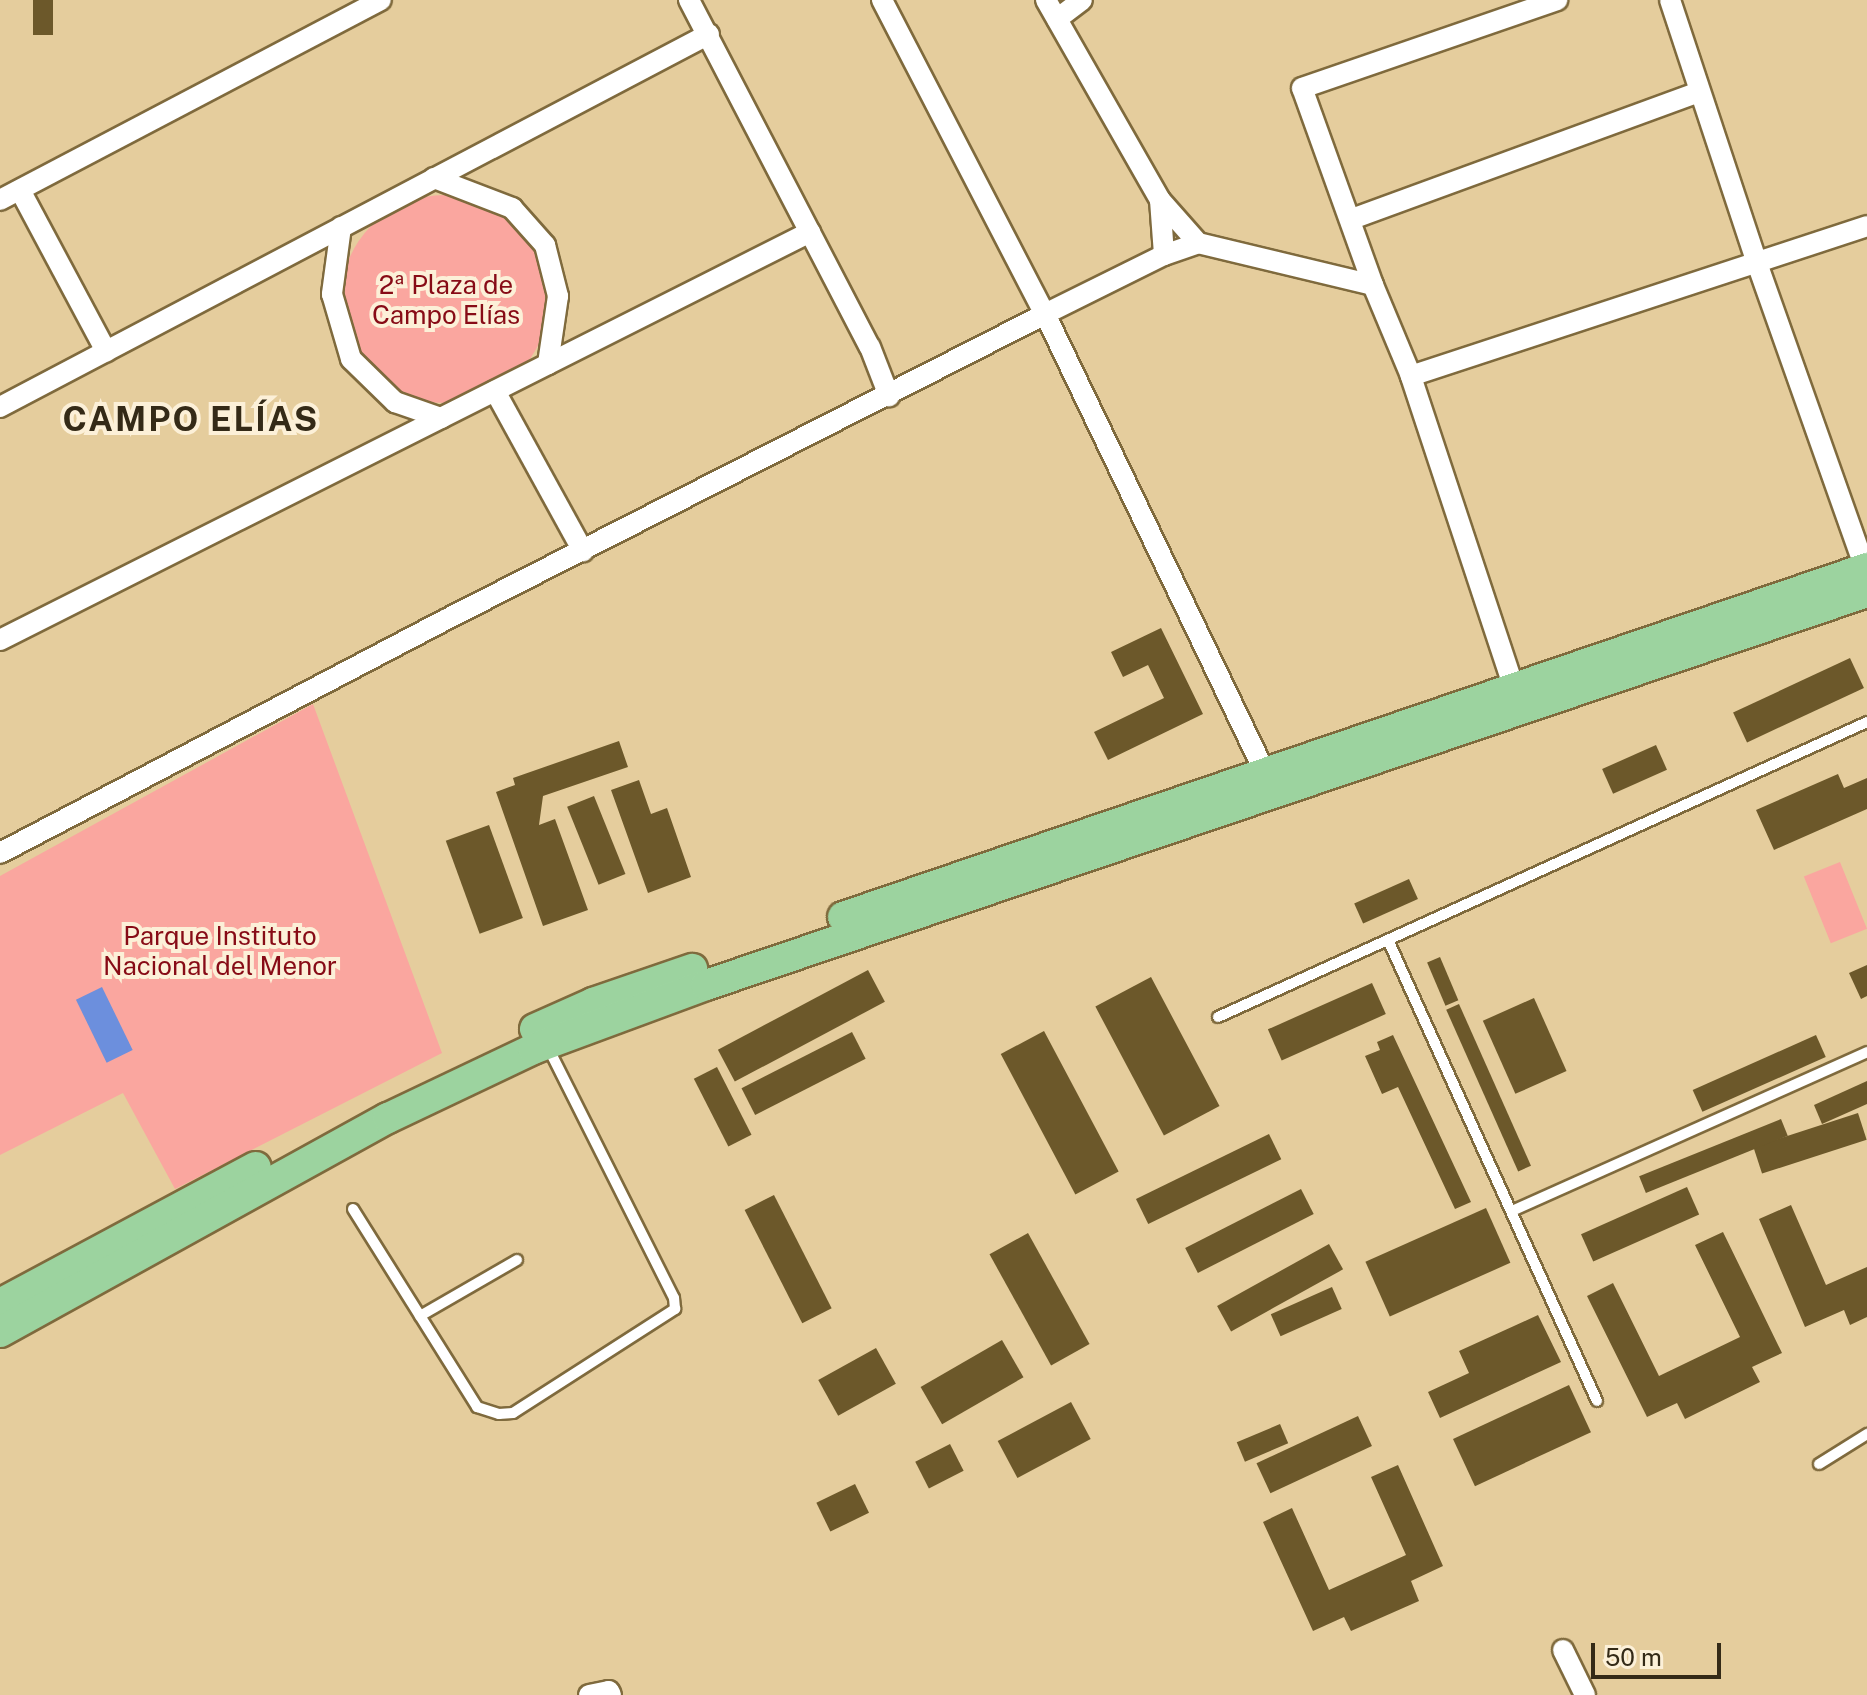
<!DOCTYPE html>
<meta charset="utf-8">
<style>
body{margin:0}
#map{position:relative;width:1867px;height:1695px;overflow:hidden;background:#e5cd9d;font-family:"Public Sans",sans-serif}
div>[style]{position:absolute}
.green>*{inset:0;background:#faa69f;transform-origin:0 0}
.round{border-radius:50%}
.water>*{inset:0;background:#6c8fdd;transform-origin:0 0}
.building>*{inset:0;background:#6c582a;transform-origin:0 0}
.roads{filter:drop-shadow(2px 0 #7f6a3d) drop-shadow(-2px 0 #7f6a3d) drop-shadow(0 2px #7f6a3d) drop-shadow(0 -2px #7f6a3d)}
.lane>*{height:10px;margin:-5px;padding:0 5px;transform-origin:5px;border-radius:5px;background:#fff}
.street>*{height:20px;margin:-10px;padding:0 10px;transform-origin:10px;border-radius:10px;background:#fff}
.primary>*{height:30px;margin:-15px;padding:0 15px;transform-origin:15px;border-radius:15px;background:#9cd39f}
span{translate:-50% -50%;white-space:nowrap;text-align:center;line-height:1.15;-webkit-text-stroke:8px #fcf0d8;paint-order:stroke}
.park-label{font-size:26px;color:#870b16}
.district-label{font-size:34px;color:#342a17;font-weight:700;letter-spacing:2px}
.scale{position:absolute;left:1591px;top:1643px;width:130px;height:36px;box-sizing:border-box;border:4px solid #342a17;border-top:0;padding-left:10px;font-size:24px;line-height:28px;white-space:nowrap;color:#342a17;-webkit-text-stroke:6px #fcf0d8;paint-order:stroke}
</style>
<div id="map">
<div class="green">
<i class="round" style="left:341px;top:195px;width:208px;height:208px"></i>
<i style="clip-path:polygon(313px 704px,442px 1053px,175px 1189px,123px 1093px,0 1155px,0 876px)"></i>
<i style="left:1840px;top:862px;width:72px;height:39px;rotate:68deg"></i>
</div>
<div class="water">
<i style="left:102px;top:987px;width:70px;height:29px;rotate:64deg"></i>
</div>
<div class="building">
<i style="left:33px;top:0;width:20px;height:35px"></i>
<i style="clip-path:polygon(1161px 628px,1203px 714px,1108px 760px,1094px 732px,1164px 698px,1148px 665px,1123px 677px,1111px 652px)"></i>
<i style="left:1850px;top:658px;width:33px;height:129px;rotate:65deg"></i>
<i style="clip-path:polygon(619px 741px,628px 767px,543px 796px,539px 825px,555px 819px,588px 910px,543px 926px,496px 792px,515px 785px,513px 778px)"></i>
<i style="left:1656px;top:745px;width:27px;height:59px;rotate:66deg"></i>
<i style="clip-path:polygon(1838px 774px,1844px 788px,1867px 778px,1867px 809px,1774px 850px,1756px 810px)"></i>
<i style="clip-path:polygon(639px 780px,651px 814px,667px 808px,691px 877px,648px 893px,611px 790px)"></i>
<i style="left:594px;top:796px;width:84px;height:29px;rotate:68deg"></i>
<i style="left:489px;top:825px;width:99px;height:46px;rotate:70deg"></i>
<i style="left:1409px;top:879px;width:22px;height:60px;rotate:66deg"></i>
<i style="left:1440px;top:957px;width:47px;height:14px;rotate:67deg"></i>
<i style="clip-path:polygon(1867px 965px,1867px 996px,1861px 999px,1849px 973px)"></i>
<i style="left:868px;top:970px;width:36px;height:170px;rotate:62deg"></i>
<i style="left:1151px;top:977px;width:146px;height:63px;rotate:62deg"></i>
<i style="left:1372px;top:983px;width:34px;height:114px;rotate:66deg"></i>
<i style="left:1534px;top:998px;width:80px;height:56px;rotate:66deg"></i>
<i style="left:1459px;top:1004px;width:177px;height:14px;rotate:66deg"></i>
<i style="left:1044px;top:1031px;width:159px;height:49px;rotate:62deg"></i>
<i style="left:852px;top:1032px;width:30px;height:124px;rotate:63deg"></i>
<i style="clip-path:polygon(1393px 1035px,1471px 1202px,1455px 1209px,1398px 1087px,1382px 1094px,1365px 1056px,1380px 1050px,1377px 1042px)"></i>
<i style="left:1816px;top:1035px;width:24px;height:135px;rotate:66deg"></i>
<i style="left:717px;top:1067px;width:76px;height:26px;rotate:63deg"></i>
<i style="clip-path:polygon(1867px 1081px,1867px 1104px,1822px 1124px,1814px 1105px)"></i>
<i style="left:1858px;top:1113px;width:28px;height:110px;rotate:72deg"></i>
<i style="left:1781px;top:1119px;width:18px;height:153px;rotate:68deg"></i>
<i style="left:1269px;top:1134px;width:28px;height:148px;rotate:64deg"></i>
<i style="left:1687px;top:1187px;width:30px;height:116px;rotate:66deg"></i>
<i style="left:1301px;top:1189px;width:28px;height:130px;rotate:63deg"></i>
<i style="left:774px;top:1195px;width:127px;height:33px;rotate:63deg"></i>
<i style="clip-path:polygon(1791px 1205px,1826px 1285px,1867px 1267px,1867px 1317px,1850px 1325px,1844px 1310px,1805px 1327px,1759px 1219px)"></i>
<i style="left:1486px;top:1208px;width:60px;height:132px;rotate:66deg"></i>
<i style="clip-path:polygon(1723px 1232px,1782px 1353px,1752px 1367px,1760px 1382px,1685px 1419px,1677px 1403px,1647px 1417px,1587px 1296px,1613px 1283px,1659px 1376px,1740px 1337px,1695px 1245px)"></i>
<i style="left:1028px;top:1233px;width:127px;height:44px;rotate:61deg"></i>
<i style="left:1329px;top:1244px;width:29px;height:128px;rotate:61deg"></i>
<i style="left:1332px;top:1287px;width:24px;height:67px;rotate:66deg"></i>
<i style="clip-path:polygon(1538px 1315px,1561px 1362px,1440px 1418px,1428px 1392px,1469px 1373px,1459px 1351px)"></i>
<i style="left:1002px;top:1340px;width:43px;height:94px;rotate:60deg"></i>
<i style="left:876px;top:1348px;width:41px;height:66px;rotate:61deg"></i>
<i style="left:1569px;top:1385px;width:52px;height:128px;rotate:65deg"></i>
<i style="left:1071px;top:1402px;width:42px;height:83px;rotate:62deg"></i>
<i style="left:1358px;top:1416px;width:33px;height:112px;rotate:65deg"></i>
<i style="left:1280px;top:1424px;width:21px;height:47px;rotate:67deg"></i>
<i style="left:950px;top:1444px;width:30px;height:39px;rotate:63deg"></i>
<i style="clip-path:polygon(1398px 1465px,1443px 1566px,1411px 1581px,1419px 1601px,1351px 1631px,1344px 1617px,1313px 1631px,1263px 1522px,1292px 1508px,1329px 1590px,1406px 1555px,1371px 1477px)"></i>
<i style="left:855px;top:1484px;width:32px;height:43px;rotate:64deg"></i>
</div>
<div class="roads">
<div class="lane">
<i style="left:1388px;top:940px;width:506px;rotate:65.61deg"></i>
<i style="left:1218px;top:1017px;width:713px;rotate:-24.44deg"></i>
<i style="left:353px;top:1209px;width:234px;rotate:57.9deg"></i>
<i style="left:477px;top:1407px;width:23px;rotate:18deg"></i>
<i style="left:499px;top:1414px;width:14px;rotate:-4deg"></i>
<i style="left:513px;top:1413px;width:193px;rotate:-32.7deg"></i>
<i style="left:675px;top:1309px;width:11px;rotate:-95deg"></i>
<i style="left:674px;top:1298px;width:282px;rotate:-116.7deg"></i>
<i style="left:1512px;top:1211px;width:389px;rotate:-24.1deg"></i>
<i style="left:420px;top:1316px;width:112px;rotate:-30deg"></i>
<i style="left:1819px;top:1464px;width:57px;rotate:-32deg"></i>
</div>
<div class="street">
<i style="left:689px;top:0;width:391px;rotate:62.5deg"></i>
<i style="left:870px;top:347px;width:53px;rotate:68.8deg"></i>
<i style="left:882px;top:0;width:354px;rotate:62.6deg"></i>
<i style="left:1045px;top:314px;width:520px;rotate:64.37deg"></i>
<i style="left:1046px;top:0;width:230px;rotate:60.3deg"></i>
<i style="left:1160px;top:200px;width:57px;rotate:48.5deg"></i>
<i style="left:1198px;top:243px;width:180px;rotate:13.5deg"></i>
<i style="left:1670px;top:0;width:277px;rotate:71.7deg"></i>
<i style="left:1757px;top:263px;width:324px;rotate:70.5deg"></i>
<i style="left:1057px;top:19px;width:31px;rotate:-37deg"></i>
<i style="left:434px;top:178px;width:84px;rotate:21deg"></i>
<i style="left:512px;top:208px;width:50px;rotate:48.3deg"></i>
<i style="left:545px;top:245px;width:53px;rotate:75.7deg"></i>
<i style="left:558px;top:296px;width:69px;rotate:98.4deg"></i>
<i style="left:20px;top:190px;width:183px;rotate:61.9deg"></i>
<i style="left:0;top:200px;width:430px;rotate:-27.7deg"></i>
<i style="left:1160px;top:200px;width:55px;rotate:85.8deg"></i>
<i style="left:1352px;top:219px;width:370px;rotate:-20.1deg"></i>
<i style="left:341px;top:227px;width:68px;rotate:97.7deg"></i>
<i style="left:332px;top:294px;width:68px;rotate:73.7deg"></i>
<i style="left:351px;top:359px;width:62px;rotate:44.3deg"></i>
<i style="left:395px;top:402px;width:49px;rotate:19.2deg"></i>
<i style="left:1411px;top:376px;width:480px;rotate:-18.2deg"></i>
<i style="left:495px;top:391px;width:183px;rotate:61.2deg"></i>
<i style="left:0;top:407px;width:801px;rotate:-27.75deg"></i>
<i style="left:0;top:640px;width:907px;rotate:-26.73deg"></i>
<i style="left:1515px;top:691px;width:332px;rotate:-108.3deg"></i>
<i style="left:1411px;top:376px;width:99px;rotate:-112.7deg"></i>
<i style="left:1373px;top:285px;width:209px;rotate:-109.8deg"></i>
<i style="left:1302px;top:88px;width:270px;rotate:-19deg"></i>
<i style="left:0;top:853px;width:502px;rotate:-27.64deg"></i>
<i style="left:445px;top:620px;width:674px;rotate:-27.02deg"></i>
<i style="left:1045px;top:314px;width:133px;rotate:-26.4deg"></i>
<i style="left:1164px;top:255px;width:36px;rotate:-19deg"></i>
<i style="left:1563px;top:1650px;width:50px;rotate:63.9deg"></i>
<i style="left:589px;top:1695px;width:20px;rotate:-11deg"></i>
<i style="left:609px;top:1691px;width:4px;rotate:63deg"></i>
</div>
<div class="primary">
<i style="left:843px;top:917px;width:1082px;rotate:-18.82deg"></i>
<i style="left:535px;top:1029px;width:64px;rotate:-24.1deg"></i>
<i style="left:593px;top:1003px;width:105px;rotate:-19deg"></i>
<i style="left:0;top:1304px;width:290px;rotate:-28.2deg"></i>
<i style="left:0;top:1332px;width:443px;rotate:-28.9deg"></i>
<i style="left:388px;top:1118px;width:161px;rotate:-25.4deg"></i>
<i style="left:533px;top:1049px;width:184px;rotate:-20.3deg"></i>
<i style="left:706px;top:985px;width:1226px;rotate:-18.7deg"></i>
</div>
</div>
<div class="park-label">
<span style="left:446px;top:300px">2ª Plaza de<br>Campo Elías</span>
<span style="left:220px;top:951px">Parque Instituto<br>Nacional del Menor</span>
</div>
<div class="district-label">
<span style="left:191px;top:420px">CAMPO ELÍAS</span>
</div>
<div class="scale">50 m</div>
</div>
